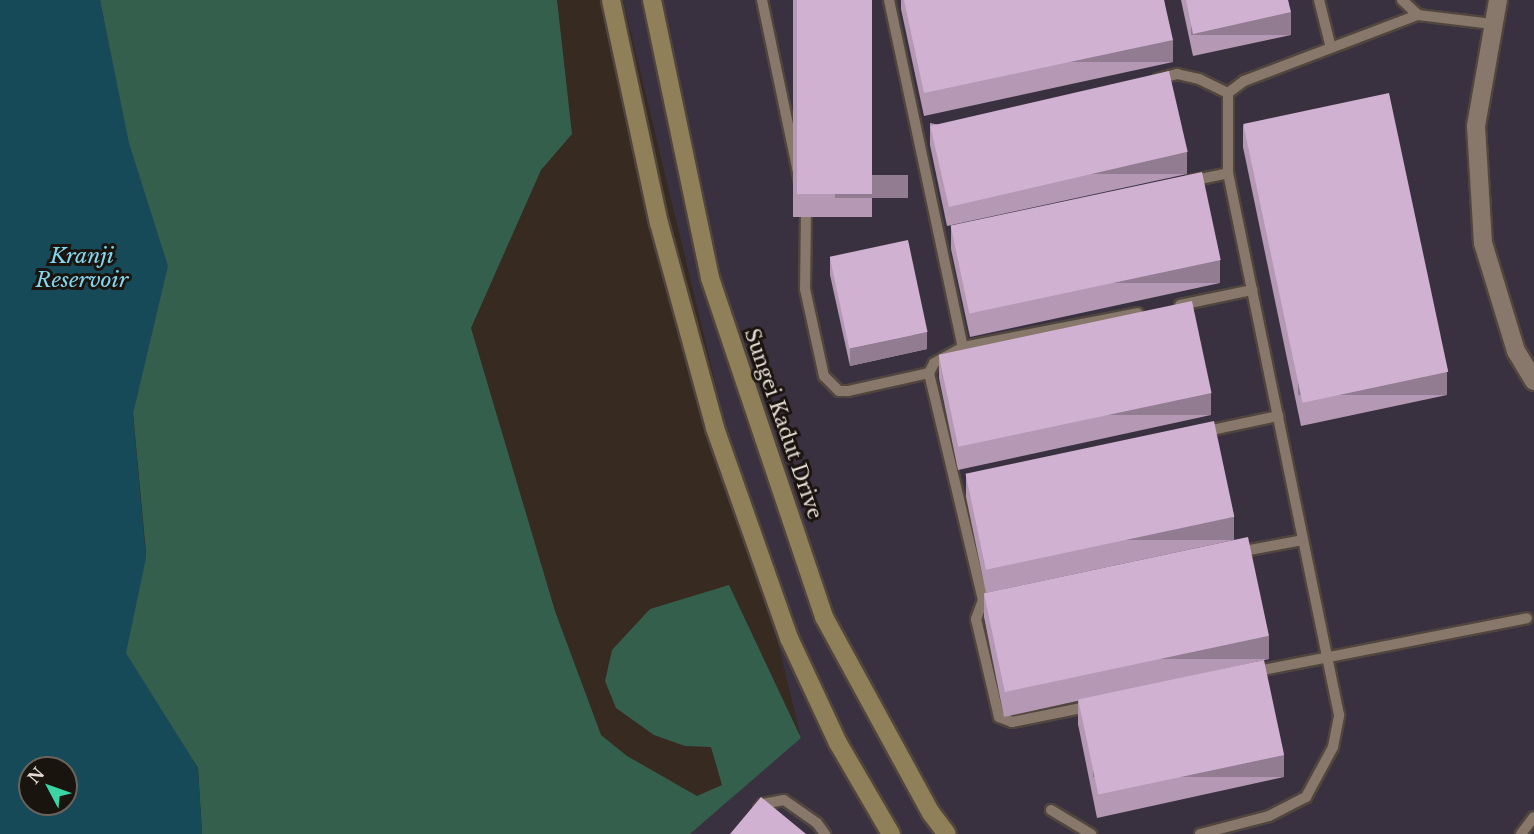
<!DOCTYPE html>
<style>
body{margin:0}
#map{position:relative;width:1534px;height:834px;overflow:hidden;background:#372a20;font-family:"Libre Baskerville",serif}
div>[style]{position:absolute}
.industrial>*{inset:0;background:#393140}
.forest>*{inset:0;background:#345f4d}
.water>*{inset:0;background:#174a58}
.roads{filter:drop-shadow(2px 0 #51463e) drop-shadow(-2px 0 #51463e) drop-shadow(0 2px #51463e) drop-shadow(0 -2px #51463e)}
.lane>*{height:10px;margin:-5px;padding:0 5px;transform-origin:5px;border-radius:5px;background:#88786c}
.street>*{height:18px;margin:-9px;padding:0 9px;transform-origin:9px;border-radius:9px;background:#88786c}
.secondary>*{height:18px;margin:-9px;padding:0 9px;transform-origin:9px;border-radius:9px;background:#90805a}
.wall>*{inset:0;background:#b498b4;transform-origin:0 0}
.shaded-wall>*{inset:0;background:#927c92;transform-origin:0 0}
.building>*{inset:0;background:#d1b1d1;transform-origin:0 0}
span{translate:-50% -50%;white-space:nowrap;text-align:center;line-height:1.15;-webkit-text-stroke:6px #1a140f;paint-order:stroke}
.street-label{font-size:20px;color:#e3dad3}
.water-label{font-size:21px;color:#83d6ef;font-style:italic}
.north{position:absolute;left:18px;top:756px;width:60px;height:60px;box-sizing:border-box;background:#1a140f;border:2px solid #6a635d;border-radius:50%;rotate:311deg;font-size:16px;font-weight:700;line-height:24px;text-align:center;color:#e3dad3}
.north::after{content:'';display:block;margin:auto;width:21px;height:27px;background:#3ad4a5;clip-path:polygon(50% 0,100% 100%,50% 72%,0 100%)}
</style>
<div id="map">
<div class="industrial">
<i style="clip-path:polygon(623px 0,1534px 0,1534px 834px,690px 834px,801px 738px)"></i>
</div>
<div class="forest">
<i style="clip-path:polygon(100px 0,557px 0,572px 134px,541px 170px,471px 328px,555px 611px,601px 735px,627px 756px,697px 796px,722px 785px,711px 747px,685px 746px,654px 735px,616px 708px,605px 681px,612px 650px,650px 609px,729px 585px,801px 738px,690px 834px,202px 834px,198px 768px,125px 655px,146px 553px,133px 413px,128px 146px)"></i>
</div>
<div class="water">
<i style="clip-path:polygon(evenodd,0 0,100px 0,129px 143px,168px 266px,133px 414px,146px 558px,126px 653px,198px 768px,202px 834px,0 834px,0 0,30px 768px,66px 768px,66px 804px,30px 804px,30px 768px)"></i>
</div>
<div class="roads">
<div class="lane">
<i style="left:762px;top:0;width:216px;rotate:78.2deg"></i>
<i style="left:806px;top:211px;width:78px;rotate:90.7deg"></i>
<i style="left:805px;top:289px;width:89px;rotate:77.7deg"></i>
<i style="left:824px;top:376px;width:21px;rotate:45deg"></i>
<i style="left:839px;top:391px;width:9px"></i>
<i style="left:848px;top:391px;width:83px;rotate:-12.5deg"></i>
<i style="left:889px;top:0;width:355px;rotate:78deg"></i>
<i style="left:1319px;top:0;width:49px;rotate:76deg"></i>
<i style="left:1402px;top:0;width:22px;rotate:43deg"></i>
<i style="left:1158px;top:79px;width:20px;rotate:-15deg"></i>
<i style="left:1177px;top:74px;width:23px;rotate:13deg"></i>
<i style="left:1199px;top:79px;width:32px;rotate:26deg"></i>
<i style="left:1228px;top:93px;width:20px;rotate:-37deg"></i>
<i style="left:1244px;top:81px;width:186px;rotate:-20.8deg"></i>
<i style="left:1418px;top:15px;width:75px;rotate:6.9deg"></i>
<i style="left:1191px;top:181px;width:38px;rotate:-12deg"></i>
<i style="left:1180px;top:305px;width:74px;rotate:-11.8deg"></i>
<i style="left:1202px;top:432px;width:78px;rotate:-11.9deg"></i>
<i style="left:1239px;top:552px;width:65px;rotate:-10.6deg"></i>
<i style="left:996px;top:597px;width:13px;rotate:167deg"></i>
<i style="left:983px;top:600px;width:233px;rotate:-103.4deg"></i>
<i style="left:929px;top:373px;width:11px;rotate:-63deg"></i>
<i style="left:934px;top:363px;width:33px;rotate:-29deg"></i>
<i style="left:963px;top:347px;width:178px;rotate:-11deg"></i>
<i style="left:983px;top:600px;width:20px;rotate:110deg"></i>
<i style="left:976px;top:619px;width:101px;rotate:76.8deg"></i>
<i style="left:999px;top:717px;width:14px;rotate:21deg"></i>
<i style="left:1012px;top:722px;width:81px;rotate:-11.4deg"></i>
<i style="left:1253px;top:672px;width:279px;rotate:-11.1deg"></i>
<i style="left:759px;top:809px;width:6px;rotate:-51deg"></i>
<i style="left:763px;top:804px;width:21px;rotate:-11deg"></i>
<i style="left:784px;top:800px;width:40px;rotate:34.9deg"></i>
<i style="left:817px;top:823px;width:14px;rotate:54deg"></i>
<i style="left:1051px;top:810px;width:47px;rotate:31deg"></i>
<i style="left:1200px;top:834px;width:71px;rotate:-14.6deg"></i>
<i style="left:1269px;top:816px;width:42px;rotate:-27.2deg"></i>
<i style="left:1306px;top:797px;width:57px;rotate:-61.6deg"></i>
<i style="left:1333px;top:747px;width:33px;rotate:-79deg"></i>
<i style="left:1339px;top:715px;width:553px;rotate:-101.57deg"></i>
<i style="left:1228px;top:173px;width:80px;rotate:-90deg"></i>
<i style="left:1521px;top:834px;width:21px;rotate:-53deg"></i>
</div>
<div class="street">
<i style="left:1498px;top:0;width:128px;rotate:99.9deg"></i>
<i style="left:1476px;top:126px;width:117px;rotate:86.6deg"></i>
<i style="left:1483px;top:243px;width:113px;rotate:73deg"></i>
<i style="left:1516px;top:351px;width:35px;rotate:59deg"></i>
</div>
<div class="secondary">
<i style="left:611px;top:0;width:228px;rotate:77.9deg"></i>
<i style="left:659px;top:223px;width:213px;rotate:74.7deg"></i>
<i style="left:715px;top:428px;width:223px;rotate:70.6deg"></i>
<i style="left:789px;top:638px;width:116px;rotate:65deg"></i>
<i style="left:838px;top:743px;width:105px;rotate:59.8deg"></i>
<i style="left:652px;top:0;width:284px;rotate:78.2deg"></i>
<i style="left:710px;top:278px;width:358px;rotate:71.4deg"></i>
<i style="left:824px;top:617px;width:223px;rotate:61.4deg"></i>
<i style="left:931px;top:813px;width:26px;rotate:53deg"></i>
</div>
</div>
<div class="wall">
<i style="left:793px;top:0;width:79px;height:217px"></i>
<i style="clip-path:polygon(901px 0,1164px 0,1173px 62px,924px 116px,901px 9px)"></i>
<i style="clip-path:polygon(1181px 0,1288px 0,1291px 35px,1193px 56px)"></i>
<i style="clip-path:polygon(930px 123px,1187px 174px,947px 226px,930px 145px)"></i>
<i style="clip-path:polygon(1243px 125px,1447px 395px,1301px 426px,1243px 147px)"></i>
<i style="clip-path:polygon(951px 226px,1220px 283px,970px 337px,951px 249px)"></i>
<i style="clip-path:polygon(830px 257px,927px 349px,850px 366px,830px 275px)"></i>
<i style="clip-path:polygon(939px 355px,1211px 415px,958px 470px,939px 378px)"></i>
<i style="clip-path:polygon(966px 474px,1234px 540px,986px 593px,966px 497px)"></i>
<i style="clip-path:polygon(984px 595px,1269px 659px,1004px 717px,984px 617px)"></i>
<i style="clip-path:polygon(1078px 701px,1284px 777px,1097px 818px,1078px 724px)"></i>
</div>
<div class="shaded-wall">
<i style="left:1291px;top:12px;width:23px;height:100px;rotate:90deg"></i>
<i style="left:1173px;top:40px;width:22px;height:255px;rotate:90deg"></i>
<i style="left:1187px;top:152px;width:22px;height:245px;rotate:90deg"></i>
<i style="left:908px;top:175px;width:23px;height:73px;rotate:90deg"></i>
<i style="left:1220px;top:260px;width:23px;height:256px;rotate:90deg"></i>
<i style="clip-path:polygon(927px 332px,927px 349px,850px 366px,850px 348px)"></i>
<i style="left:1447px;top:372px;width:23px;height:149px;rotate:90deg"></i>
<i style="left:1211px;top:393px;width:22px;height:259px;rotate:90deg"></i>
<i style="left:1234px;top:517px;width:23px;height:254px;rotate:90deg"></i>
<i style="left:1269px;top:636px;width:23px;height:271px;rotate:90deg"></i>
<i style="left:1284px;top:755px;width:22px;height:191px;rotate:90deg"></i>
</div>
<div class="building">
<i style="left:797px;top:0;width:75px;height:194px"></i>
<i style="clip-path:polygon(904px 0,1164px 0,1173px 40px,924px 93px)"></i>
<i style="clip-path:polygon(1186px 0,1288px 0,1291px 12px,1193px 34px)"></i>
<i style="left:1169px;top:71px;width:83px;height:245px;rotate:77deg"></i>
<i style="left:1389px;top:93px;width:285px;height:149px;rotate:78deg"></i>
<i style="left:1202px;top:172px;width:90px;height:257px;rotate:78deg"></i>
<i style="left:908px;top:240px;width:94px;height:80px;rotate:78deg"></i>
<i style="left:1192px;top:301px;width:94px;height:259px;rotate:78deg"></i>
<i style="left:1214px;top:421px;width:98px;height:254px;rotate:78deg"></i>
<i style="left:1248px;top:537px;width:101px;height:270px;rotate:78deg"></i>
<i style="left:1264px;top:660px;width:97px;height:190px;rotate:78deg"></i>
<i style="clip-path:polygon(761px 797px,806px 834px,730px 834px)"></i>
</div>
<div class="street-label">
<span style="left:783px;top:424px;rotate:71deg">Sungei Kadut Drive</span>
</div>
<div class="water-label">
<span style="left:82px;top:268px">Kranji<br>Reservoir</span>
</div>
<div class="north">N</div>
</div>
